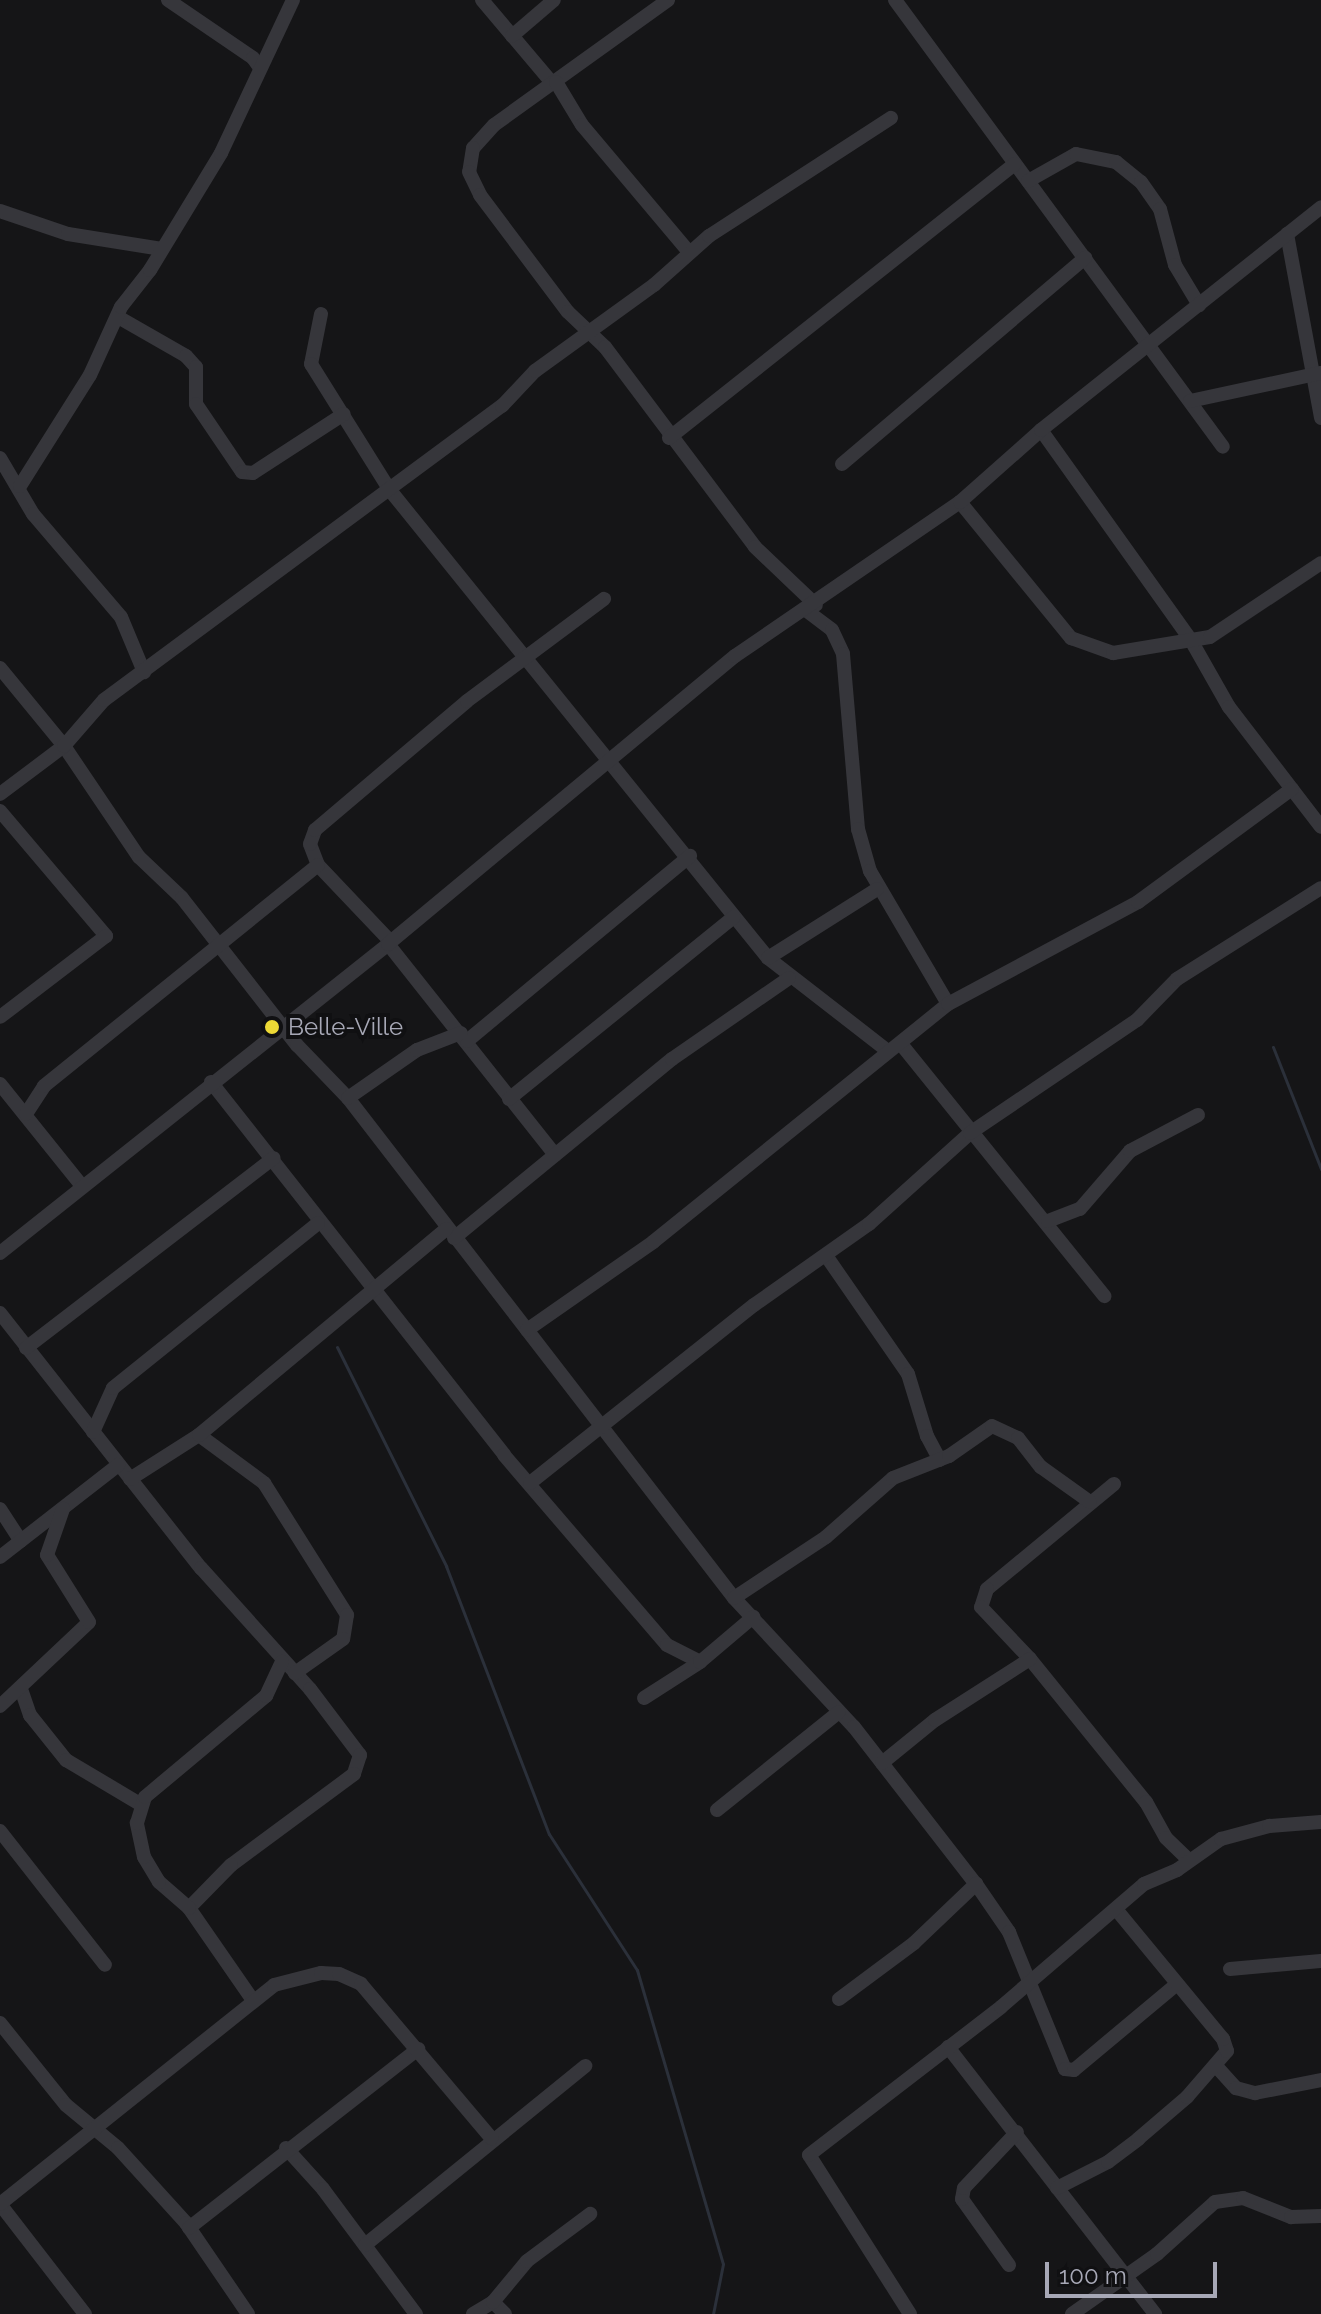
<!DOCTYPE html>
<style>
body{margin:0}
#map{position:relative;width:1321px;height:2314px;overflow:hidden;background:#151517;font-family:Raleway,sans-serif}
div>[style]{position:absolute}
.stream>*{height:3px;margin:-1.5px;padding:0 1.5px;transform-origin:1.5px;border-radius:1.5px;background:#2b303a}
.minor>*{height:14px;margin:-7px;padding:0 7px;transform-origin:7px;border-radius:7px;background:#36363b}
.dots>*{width:22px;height:22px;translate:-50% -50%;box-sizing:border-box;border:4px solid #101012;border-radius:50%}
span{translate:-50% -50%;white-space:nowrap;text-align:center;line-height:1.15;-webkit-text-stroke:8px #101012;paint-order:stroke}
.poi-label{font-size:24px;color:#a7a8b6}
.left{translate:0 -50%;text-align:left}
.scale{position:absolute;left:1045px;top:2262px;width:172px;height:36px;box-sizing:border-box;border:4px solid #a7a8b6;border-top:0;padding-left:10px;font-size:24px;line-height:28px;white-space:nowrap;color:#a7a8b6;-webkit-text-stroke:6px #101012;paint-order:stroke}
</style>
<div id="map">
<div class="stream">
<i style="left:1273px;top:1047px;width:131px;rotate:68.5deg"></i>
<i style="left:337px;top:1347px;width:245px;rotate:63.5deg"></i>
<i style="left:446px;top:1566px;width:287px;rotate:69deg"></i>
<i style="left:549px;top:1834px;width:162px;rotate:57.1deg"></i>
<i style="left:637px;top:1970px;width:306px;rotate:73.7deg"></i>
<i style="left:723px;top:2264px;width:51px;rotate:101.3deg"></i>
</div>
<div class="minor">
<i style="left:168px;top:0;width:103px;rotate:34.3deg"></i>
<i style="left:253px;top:58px;width:12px;rotate:55deg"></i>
<i style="left:482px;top:0;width:110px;rotate:49.8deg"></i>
<i style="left:668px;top:0;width:214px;rotate:144.3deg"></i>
<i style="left:494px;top:125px;width:31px;rotate:132deg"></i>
<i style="left:473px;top:148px;width:24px;rotate:99deg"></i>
<i style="left:469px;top:172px;width:25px;rotate:64deg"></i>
<i style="left:480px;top:195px;width:146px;rotate:53.1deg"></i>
<i style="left:568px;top:312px;width:51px;rotate:43.4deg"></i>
<i style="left:605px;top:347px;width:250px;rotate:53.1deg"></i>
<i style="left:755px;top:547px;width:84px;rotate:43.6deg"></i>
<i style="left:895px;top:0;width:554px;rotate:53.73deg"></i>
<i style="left:512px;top:36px;width:55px;rotate:-40.6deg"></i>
<i style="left:556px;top:82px;width:50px;rotate:58.8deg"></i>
<i style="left:582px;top:125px;width:165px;rotate:49.9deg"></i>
<i style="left:1028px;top:181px;width:55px;rotate:-29.4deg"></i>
<i style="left:1076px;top:154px;width:41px;rotate:11.3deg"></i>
<i style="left:1116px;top:162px;width:32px;rotate:39deg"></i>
<i style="left:1141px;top:182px;width:33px;rotate:55deg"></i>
<i style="left:1160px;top:209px;width:58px;rotate:75deg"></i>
<i style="left:1175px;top:265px;width:47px;rotate:59deg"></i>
<i style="left:0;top:211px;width:72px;rotate:18.7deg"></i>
<i style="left:68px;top:234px;width:95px;rotate:9.1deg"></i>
<i style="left:1287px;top:234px;width:187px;rotate:79.5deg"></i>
<i style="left:321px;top:314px;width:51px;rotate:101.3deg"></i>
<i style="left:311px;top:364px;width:147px;rotate:58deg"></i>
<i style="left:389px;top:489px;width:603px;rotate:51.06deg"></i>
<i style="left:768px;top:958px;width:152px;rotate:37.8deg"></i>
<i style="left:118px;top:317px;width:78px;rotate:29.8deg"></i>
<i style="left:186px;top:356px;width:15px;rotate:48deg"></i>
<i style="left:196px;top:367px;width:37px;rotate:90deg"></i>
<i style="left:196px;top:404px;width:82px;rotate:55.9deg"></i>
<i style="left:242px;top:472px;width:11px;rotate:5deg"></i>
<i style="left:253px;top:473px;width:108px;rotate:-33deg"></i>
<i style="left:1190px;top:401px;width:134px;rotate:-12.1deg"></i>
<i style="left:1041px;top:430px;width:260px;rotate:54.5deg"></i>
<i style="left:1192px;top:642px;width:75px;rotate:60.4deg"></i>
<i style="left:1229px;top:707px;width:151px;rotate:52.5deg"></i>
<i style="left:669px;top:438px;width:441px;rotate:-38.4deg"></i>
<i style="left:0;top:458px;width:65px;rotate:59.5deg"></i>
<i style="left:33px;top:514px;width:135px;rotate:49.5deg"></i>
<i style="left:121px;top:617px;width:60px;rotate:67.3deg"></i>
<i style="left:842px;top:464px;width:319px;rotate:-40.3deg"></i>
<i style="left:20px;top:486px;width:131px;rotate:-57.8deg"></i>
<i style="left:90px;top:375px;width:75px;rotate:-65.5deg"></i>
<i style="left:121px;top:307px;width:47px;rotate:-51.9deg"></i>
<i style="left:150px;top:270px;width:137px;rotate:-58.7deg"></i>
<i style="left:221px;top:153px;width:169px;rotate:-64.8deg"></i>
<i style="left:960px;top:502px;width:176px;rotate:50.8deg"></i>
<i style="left:1071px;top:638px;width:45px;rotate:19.7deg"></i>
<i style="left:1113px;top:653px;width:98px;rotate:-9.4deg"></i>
<i style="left:1210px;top:637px;width:133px;rotate:-33.7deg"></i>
<i style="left:807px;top:611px;width:31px;rotate:37deg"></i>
<i style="left:832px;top:630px;width:26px;rotate:65deg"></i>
<i style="left:843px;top:654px;width:176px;rotate:85.1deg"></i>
<i style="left:858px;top:829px;width:44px;rotate:74.1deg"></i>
<i style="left:870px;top:871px;width:154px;rotate:59.6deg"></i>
<i style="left:0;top:668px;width:101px;rotate:50.6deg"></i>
<i style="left:64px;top:746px;width:134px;rotate:56deg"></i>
<i style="left:139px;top:857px;width:59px;rotate:43.6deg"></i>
<i style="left:182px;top:898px;width:187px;rotate:52deg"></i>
<i style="left:297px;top:1045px;width:74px;rotate:46.1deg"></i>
<i style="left:348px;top:1098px;width:632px;rotate:52.33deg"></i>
<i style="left:734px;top:1598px;width:176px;rotate:47.1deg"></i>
<i style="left:854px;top:1727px;width:199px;rotate:52.2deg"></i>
<i style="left:976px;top:1884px;width:58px;rotate:55.5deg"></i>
<i style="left:1009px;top:1932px;width:148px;rotate:67.8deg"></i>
<i style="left:1065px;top:2069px;width:9px;rotate:6deg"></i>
<i style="left:1074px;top:2070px;width:134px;rotate:-39.9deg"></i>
<i style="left:0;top:794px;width:80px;rotate:-36.9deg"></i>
<i style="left:64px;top:746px;width:61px;rotate:-49deg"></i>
<i style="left:104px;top:700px;width:495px;rotate:-36.5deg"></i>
<i style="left:502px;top:406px;width:48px;rotate:-46.7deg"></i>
<i style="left:535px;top:371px;width:147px;rotate:-35.9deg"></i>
<i style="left:654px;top:285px;width:74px;rotate:-41.7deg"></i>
<i style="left:709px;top:236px;width:217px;rotate:-33deg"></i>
<i style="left:0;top:811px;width:164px;rotate:49.7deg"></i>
<i style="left:106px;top:936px;width:133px;rotate:142.6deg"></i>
<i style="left:391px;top:942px;width:106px;rotate:-133.5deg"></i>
<i style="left:318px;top:865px;width:22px;rotate:-111deg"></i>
<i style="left:310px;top:844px;width:15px;rotate:-70deg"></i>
<i style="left:315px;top:830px;width:199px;rotate:-40.3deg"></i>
<i style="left:467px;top:701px;width:171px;rotate:-36.7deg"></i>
<i style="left:388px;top:944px;width:269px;rotate:51.6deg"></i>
<i style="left:768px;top:958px;width:129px;rotate:-32.3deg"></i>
<i style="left:467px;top:1041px;width:290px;rotate:-39.7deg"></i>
<i style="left:901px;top:1044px;width:324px;rotate:51.1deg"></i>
<i style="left:211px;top:1082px;width:474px;rotate:51.8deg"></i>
<i style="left:504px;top:1455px;width:250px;rotate:49.4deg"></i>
<i style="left:667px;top:1645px;width:37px;rotate:27deg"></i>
<i style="left:0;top:1084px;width:131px;rotate:51.2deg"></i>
<i style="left:348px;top:1098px;width:84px;rotate:-34.8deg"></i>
<i style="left:417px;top:1050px;width:47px;rotate:-21.1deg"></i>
<i style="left:509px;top:1099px;width:289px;rotate:-39deg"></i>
<i style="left:26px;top:1114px;width:33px;rotate:-57deg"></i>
<i style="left:44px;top:1086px;width:352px;rotate:-38.9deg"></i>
<i style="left:1048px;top:1221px;width:34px;rotate:-21deg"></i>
<i style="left:1080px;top:1209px;width:77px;rotate:-49.2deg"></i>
<i style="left:1130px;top:1151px;width:77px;rotate:-27.9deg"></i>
<i style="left:454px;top:1238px;width:282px;rotate:-39.4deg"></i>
<i style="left:672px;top:1059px;width:142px;rotate:-34.7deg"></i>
<i style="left:0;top:1253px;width:496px;rotate:-38.5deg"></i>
<i style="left:388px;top:944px;width:451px;rotate:-39.7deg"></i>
<i style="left:735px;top:656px;width:273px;rotate:-34.4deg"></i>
<i style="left:960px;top:502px;width:108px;rotate:-41.6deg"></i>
<i style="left:1041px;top:430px;width:358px;rotate:-38.5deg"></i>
<i style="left:827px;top:1257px;width:142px;rotate:55.3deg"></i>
<i style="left:908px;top:1374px;width:65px;rotate:73deg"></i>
<i style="left:927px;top:1436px;width:27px;rotate:62deg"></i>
<i style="left:0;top:1313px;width:325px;rotate:51.8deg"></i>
<i style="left:201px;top:1568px;width:163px;rotate:48deg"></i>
<i style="left:310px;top:1689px;width:83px;rotate:52.9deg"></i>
<i style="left:360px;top:1755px;width:20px;rotate:108deg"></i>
<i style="left:354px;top:1774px;width:153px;rotate:143.5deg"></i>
<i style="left:231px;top:1865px;width:60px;rotate:134.3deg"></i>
<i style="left:527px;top:1330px;width:154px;rotate:-34.9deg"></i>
<i style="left:653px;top:1242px;width:379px;rotate:-38.9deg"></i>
<i style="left:948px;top:1004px;width:216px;rotate:-28.2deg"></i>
<i style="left:1138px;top:902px;width:191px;rotate:-36.3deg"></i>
<i style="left:26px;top:1348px;width:312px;rotate:-37.5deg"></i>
<i style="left:93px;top:1432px;width:48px;rotate:-65.6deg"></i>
<i style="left:113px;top:1388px;width:263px;rotate:-38.8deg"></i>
<i style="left:199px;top:1435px;width:81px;rotate:36.4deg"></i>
<i style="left:264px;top:1483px;width:156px;rotate:57.8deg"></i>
<i style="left:347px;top:1615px;width:24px;rotate:99deg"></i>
<i style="left:343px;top:1639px;width:59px;rotate:144.7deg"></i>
<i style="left:130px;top:1479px;width:82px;rotate:-32.5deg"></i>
<i style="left:199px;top:1435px;width:322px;rotate:-39.8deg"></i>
<i style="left:530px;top:1483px;width:286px;rotate:-38.5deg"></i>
<i style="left:754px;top:1305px;width:141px;rotate:-35.2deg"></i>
<i style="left:869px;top:1224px;width:136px;rotate:-42deg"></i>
<i style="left:970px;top:1133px;width:202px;rotate:-34.1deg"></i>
<i style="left:1137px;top:1020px;width:57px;rotate:-45.7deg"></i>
<i style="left:1177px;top:979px;width:170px;rotate:-32.3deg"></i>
<i style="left:1114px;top:1484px;width:165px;rotate:140.4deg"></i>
<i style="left:987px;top:1589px;width:19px;rotate:108deg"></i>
<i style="left:981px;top:1607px;width:71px;rotate:46.7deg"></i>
<i style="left:1030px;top:1659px;width:184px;rotate:51deg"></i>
<i style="left:1146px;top:1802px;width:41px;rotate:60.9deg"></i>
<i style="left:1166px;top:1838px;width:30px;rotate:44deg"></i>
<i style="left:0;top:1509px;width:38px;rotate:57deg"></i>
<i style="left:0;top:1557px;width:150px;rotate:-37.9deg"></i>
<i style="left:734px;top:1598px;width:110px;rotate:-33.5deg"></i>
<i style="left:826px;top:1537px;width:89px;rotate:-41.4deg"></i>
<i style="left:893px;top:1478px;width:60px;rotate:-21.4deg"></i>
<i style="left:949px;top:1456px;width:52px;rotate:-34.9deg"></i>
<i style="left:992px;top:1426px;width:29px;rotate:25deg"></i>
<i style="left:1018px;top:1438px;width:37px;rotate:52deg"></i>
<i style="left:1041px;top:1467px;width:60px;rotate:35.5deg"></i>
<i style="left:21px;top:1689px;width:28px;rotate:71deg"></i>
<i style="left:30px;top:1715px;width:58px;rotate:51.3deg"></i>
<i style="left:66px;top:1760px;width:86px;rotate:30.7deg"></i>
<i style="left:644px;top:1698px;width:67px;rotate:-32.7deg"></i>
<i style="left:700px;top:1662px;width:70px;rotate:-40.3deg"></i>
<i style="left:0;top:1706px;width:122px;rotate:-43.3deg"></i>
<i style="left:89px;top:1622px;width:79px;rotate:-122.1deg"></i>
<i style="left:47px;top:1555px;width:49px;rotate:-70.8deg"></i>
<i style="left:882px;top:1763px;width:68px;rotate:-39.1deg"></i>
<i style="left:935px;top:1720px;width:113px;rotate:-32.7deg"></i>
<i style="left:717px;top:1810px;width:156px;rotate:-38.8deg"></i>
<i style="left:0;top:1831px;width:170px;rotate:51.9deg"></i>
<i style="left:1230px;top:1969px;width:91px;rotate:-5deg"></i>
<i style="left:252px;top:1999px;width:111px;rotate:-124.7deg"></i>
<i style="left:189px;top:1908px;width:40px;rotate:-139deg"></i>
<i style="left:159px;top:1882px;width:29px;rotate:-121deg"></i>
<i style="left:144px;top:1857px;width:35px;rotate:-102deg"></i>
<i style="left:137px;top:1823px;width:27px;rotate:-73deg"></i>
<i style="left:145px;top:1797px;width:158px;rotate:-39.9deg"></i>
<i style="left:266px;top:1696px;width:38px;rotate:-65deg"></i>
<i style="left:839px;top:1999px;width:94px;rotate:-36.7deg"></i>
<i style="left:914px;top:1943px;width:86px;rotate:-43.6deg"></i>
<i style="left:0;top:2023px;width:105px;rotate:51.2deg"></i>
<i style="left:66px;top:2105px;width:67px;rotate:39.6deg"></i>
<i style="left:118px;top:2148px;width:101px;rotate:47.8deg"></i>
<i style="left:186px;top:2223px;width:110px;rotate:55.7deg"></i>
<i style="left:948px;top:2047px;width:338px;rotate:52.2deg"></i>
<i style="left:1216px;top:2066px;width:30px;rotate:48deg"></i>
<i style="left:1236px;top:2088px;width:20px;rotate:15deg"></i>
<i style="left:1255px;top:2093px;width:67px;rotate:-11.1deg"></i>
<i style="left:286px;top:2148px;width:55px;rotate:47.9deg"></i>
<i style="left:323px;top:2189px;width:156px;rotate:53.4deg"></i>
<i style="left:1057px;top:2188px;width:57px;rotate:-27deg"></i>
<i style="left:1108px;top:2162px;width:38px;rotate:-37deg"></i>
<i style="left:1138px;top:2139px;width:65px;rotate:-40.6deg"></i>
<i style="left:1187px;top:2097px;width:61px;rotate:-49deg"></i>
<i style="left:1227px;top:2051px;width:13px;rotate:-108deg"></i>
<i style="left:1223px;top:2039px;width:168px;rotate:-129.5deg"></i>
<i style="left:189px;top:2228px;width:291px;rotate:-38deg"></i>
<i style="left:365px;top:2245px;width:284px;rotate:-39.1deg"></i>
<i style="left:1009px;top:2265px;width:81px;rotate:-125.5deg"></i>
<i style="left:962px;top:2199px;width:11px;rotate:-80deg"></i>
<i style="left:964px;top:2188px;width:77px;rotate:-46.6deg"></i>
<i style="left:493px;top:2302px;width:17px;rotate:45deg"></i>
<i style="left:85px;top:2314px;width:139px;rotate:-127.7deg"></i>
<i style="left:0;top:2204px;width:351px;rotate:-38.6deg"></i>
<i style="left:274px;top:1985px;width:49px;rotate:-14.3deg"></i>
<i style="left:321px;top:1973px;width:18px;rotate:3deg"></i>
<i style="left:339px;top:1974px;width:24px;rotate:24deg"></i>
<i style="left:361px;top:1984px;width:202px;rotate:49.8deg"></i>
<i style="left:473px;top:2314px;width:23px;rotate:-31deg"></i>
<i style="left:493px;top:2302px;width:53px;rotate:-50.3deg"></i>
<i style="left:527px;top:2261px;width:79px;rotate:-36.7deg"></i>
<i style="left:910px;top:2314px;width:188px;rotate:-122.4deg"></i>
<i style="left:809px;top:2155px;width:242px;rotate:-37.6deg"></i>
<i style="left:1001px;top:2007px;width:189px;rotate:-40.7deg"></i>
<i style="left:1144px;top:1884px;width:36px;rotate:-23deg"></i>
<i style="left:1177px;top:1870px;width:54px;rotate:-35.2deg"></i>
<i style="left:1221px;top:1839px;width:50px;rotate:-15.2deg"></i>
<i style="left:1269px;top:1826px;width:52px;rotate:-4.4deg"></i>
<i style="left:1072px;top:2314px;width:104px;rotate:-35.2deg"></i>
<i style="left:1157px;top:2254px;width:78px;rotate:-41.9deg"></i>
<i style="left:1215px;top:2202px;width:28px;rotate:-8deg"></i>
<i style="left:1243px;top:2198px;width:52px;rotate:21.6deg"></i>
<i style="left:1291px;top:2217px;width:30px;rotate:-2deg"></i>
</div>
<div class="dots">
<i style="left:272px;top:1027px;background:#edd936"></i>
</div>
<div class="poi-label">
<span class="left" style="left:288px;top:1027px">Belle-Ville</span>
</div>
<div class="scale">100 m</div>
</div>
